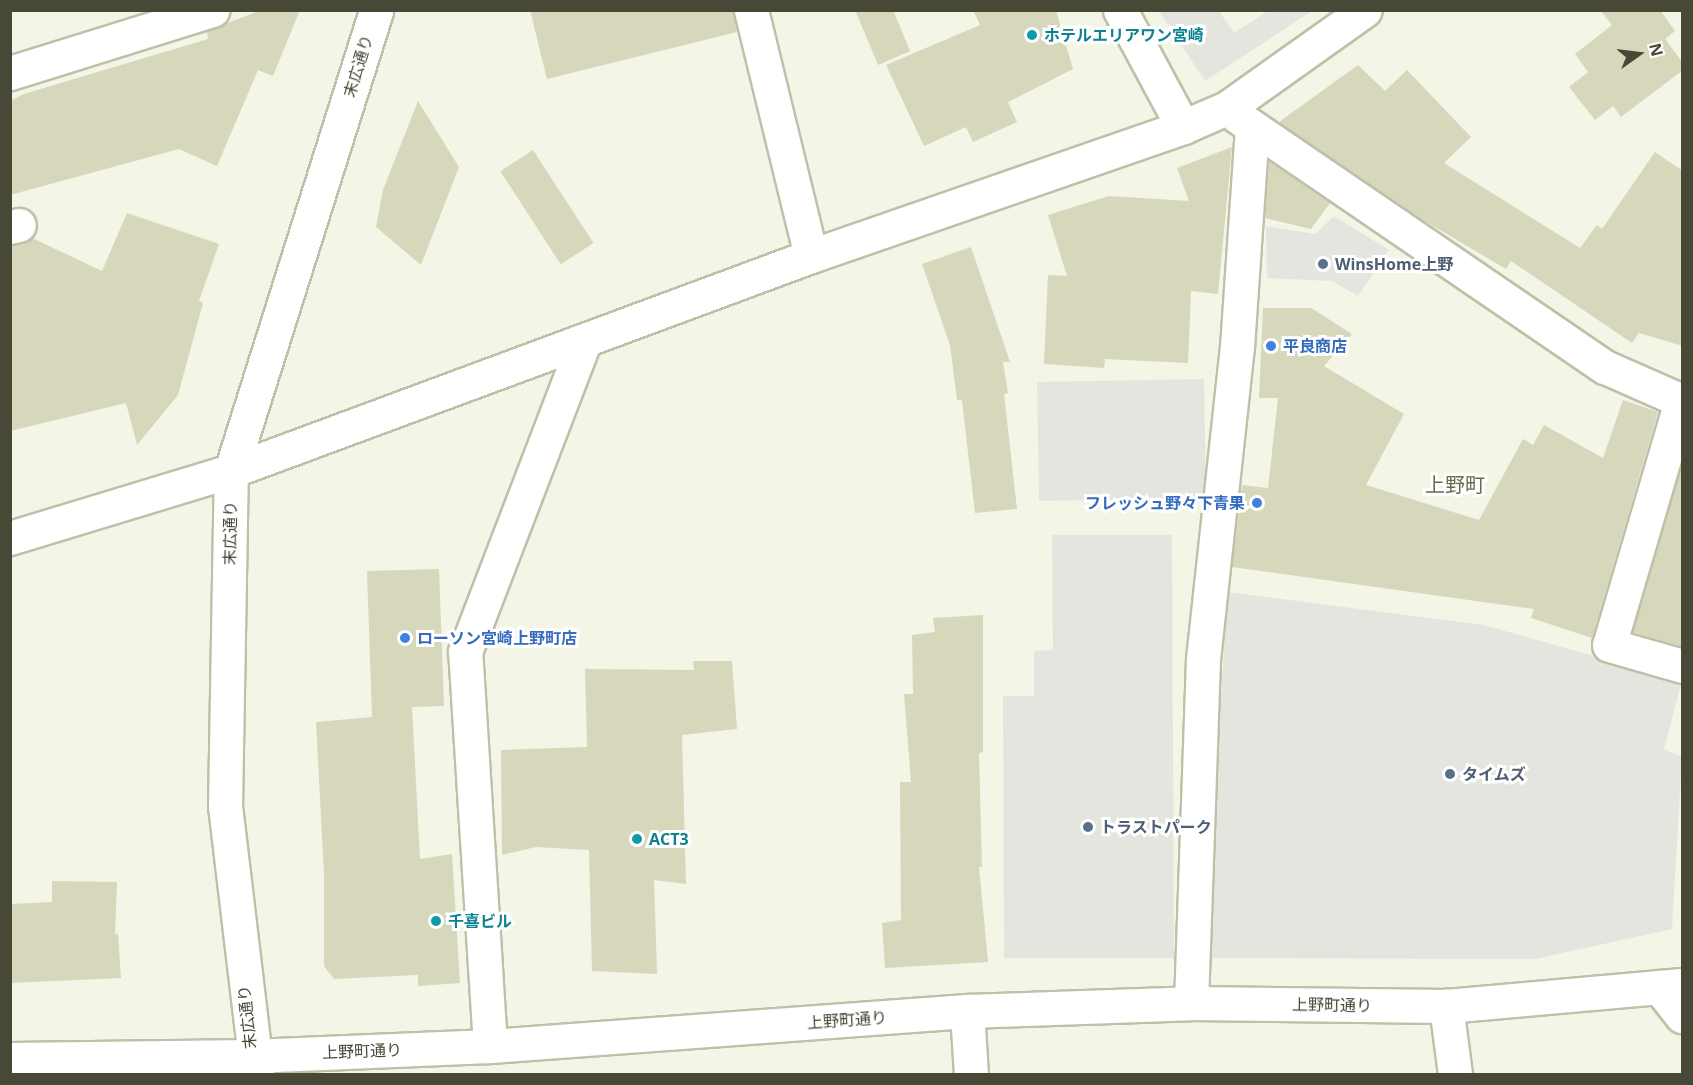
<!DOCTYPE html>
<meta charset="utf-8">
<style>
body{margin:0}
#map{position:relative;width:1693px;height:1085px;overflow:hidden;background:#f3f5e7;font-family:"Open Sans","Noto Sans JP",sans-serif}
div>[style]{position:absolute}
.parking>*{inset:0;background:#e5e5df;transform-origin:0 0}
.building>*{inset:0;background:#d6d7bb;transform-origin:0 0}
.roads{filter:drop-shadow(2px 0 #bec1a8) drop-shadow(-2px 0 #bec1a8) drop-shadow(0 2px #bec1a8) drop-shadow(0 -2px #bec1a8)}
.minor>*{height:33px;margin:-16.5px;padding:0 16.5px;transform-origin:16.5px;border-radius:16.5px;background:#fff}
.tertiary>*{height:33px;margin:-16.5px;padding:0 16.5px;transform-origin:16.5px;border-radius:16.5px;background:#fff}
.dots>*{width:16px;height:16px;translate:-50% -50%;box-sizing:border-box;border:3px solid #fff;border-radius:50%}
span{translate:-50% -50%;white-space:nowrap;text-align:center;line-height:1.15;-webkit-text-stroke:6px #fff;paint-order:stroke}
.culture-label{font-size:16px;color:#0d838f;font-weight:700}
.left{translate:0 -50%;text-align:left}
.street-label{font-size:16px;color:#474835}
.service-label{font-size:16px;color:#4e5e75;font-weight:700}
.shop-label{font-size:16px;color:#366cbe;font-weight:700}
.right{translate:-100% -50%;text-align:right}
.quarter-label{font-size:20px;color:#6a6c4b}
.frame{position:absolute;inset:0;border:12px solid #474835;pointer-events:none}
.north{position:absolute;left:1609px;top:24px;width:60px;height:60px;-webkit-text-stroke:4px #fff;paint-order:stroke;rotate:76deg;font-size:16px;font-weight:700;line-height:24px;text-align:center;color:#474835}
.north::after{content:'';display:block;margin:auto;width:21px;height:27px;background:#474835;clip-path:polygon(50% 0,100% 100%,50% 72%,0 100%)}
</style>
<div id="map">
<div class="parking">
<i style="clip-path:polygon(1159px 11px,1219px 11px,1234px 33px,1268px 11px,1312px 11px,1205px 81px)"></i>
<i style="clip-path:polygon(1334px 216px,1389px 250px,1358px 296px,1332px 281px,1267px 278px,1266px 226px,1315px 234px)"></i>
<i style="left:1204px;top:379px;width:119px;height:167px;rotate:89deg"></i>
<i style="clip-path:polygon(1052px 535px,1172px 535px,1174px 958px,1004px 958px,1003px 696px,1034px 696px,1034px 651px,1053px 650px)"></i>
<i style="clip-path:polygon(1227px 592px,1484px 625px,1682px 681px,1664px 749px,1682px 757px,1672px 929px,1535px 959px,1207px 958px)"></i>
</div>
<div class="building">
<i style="clip-path:polygon(261px 10px,300px 10px,273px 76px,258px 70px,217px 166px,179px 149px,10px 195px,10px 101px,24px 94px,208px 39px,207px 31px)"></i>
<i style="clip-path:polygon(530px 10px,733px 10px,737px 32px,547px 79px)"></i>
<i style="clip-path:polygon(855px 10px,893px 10px,910px 51px,878px 65px)"></i>
<i style="clip-path:polygon(973px 10px,1056px 10px,1073px 69px,1008px 102px,1017px 122px,973px 142px,966px 127px,924px 146px,886px 65px,980px 25px)"></i>
<i style="clip-path:polygon(1600px 10px,1660px 10px,1675px 31px,1665px 39px,1683px 63px,1683px 70px,1621px 117px,1613px 106px,1595px 120px,1569px 87px,1588px 72px,1575px 54px,1612px 25px)"></i>
<i style="clip-path:polygon(1358px 65px,1385px 91px,1407px 70px,1471px 137px,1444px 163px,1580px 248px,1597px 225px,1602px 229px,1655px 152px,1683px 171px,1683px 346px,1639px 333px,1632px 343px,1511px 261px,1506px 269px,1418px 217px,1279px 122px)"></i>
<i style="clip-path:polygon(418px 101px,459px 167px,421px 265px,376px 227px,383px 190px)"></i>
<i style="clip-path:polygon(1232px 147px,1218px 294px,1191px 291px,1188px 363px,1105px 359px,1104px 368px,1044px 364px,1048px 275px,1067px 276px,1048px 215px,1109px 196px,1189px 201px,1177px 168px)"></i>
<i style="left:533px;top:150px;width:111px;height:39px;rotate:57deg"></i>
<i style="clip-path:polygon(1269px 161px,1330px 203px,1311px 229px,1265px 218px)"></i>
<i style="clip-path:polygon(127px 213px,219px 244px,199px 301px,203px 303px,178px 395px,137px 445px,126px 403px,10px 431px,10px 245px,32px 238px,102px 271px)"></i>
<i style="clip-path:polygon(971px 247px,1010px 362px,1003px 362px,1008px 393px,1004px 394px,1017px 509px,975px 513px,962px 400px,957px 400px,950px 345px,922px 264px)"></i>
<i style="clip-path:polygon(1263px 308px,1311px 308px,1352px 334px,1324px 366px,1404px 414px,1366px 485px,1479px 520px,1523px 439px,1533px 445px,1544px 425px,1603px 458px,1623px 400px,1658px 412px,1592px 638px,1531px 618px,1534px 609px,1232px 567px,1242px 485px,1268px 488px,1278px 398px,1259px 398px)"></i>
<i style="clip-path:polygon(1683px 462px,1683px 647px,1632px 632px)"></i>
<i style="clip-path:polygon(439px 569px,444px 706px,412px 707px,420px 859px,452px 854px,460px 983px,418px 986px,418px 975px,334px 979px,324px 966px,324px 874px,316px 722px,372px 717px,367px 571px)"></i>
<i style="clip-path:polygon(983px 615px,983px 752px,979px 753px,982px 867px,979px 867px,988px 962px,885px 968px,882px 923px,901px 920px,900px 782px,911px 782px,904px 694px,913px 694px,912px 635px,935px 632px,933px 618px)"></i>
<i style="clip-path:polygon(693px 661px,732px 661px,737px 729px,682px 735px,686px 884px,654px 880px,657px 974px,592px 971px,589px 850px,536px 847px,502px 855px,501px 750px,587px 747px,585px 669px,694px 670px)"></i>
<i style="clip-path:polygon(52px 881px,117px 882px,115px 934px,118px 934px,121px 978px,10px 983px,10px 904px,52px 902px)"></i>
</div>
<div class="roads">
<div class="minor">
<i style="left:751px;top:10px;width:253px;rotate:76.3deg"></i>
<i style="left:1120px;top:10px;width:133px;rotate:61.7deg"></i>
<i style="left:10px;top:73px;width:212px;rotate:-17.3deg"></i>
<i style="left:1238px;top:117px;width:444px;rotate:34.3deg"></i>
<i style="left:1605px;top:367px;width:84px;rotate:23.8deg"></i>
<i style="left:10px;top:227px;width:9px;rotate:-13deg"></i>
<i style="left:1681px;top:401px;width:254px;rotate:106.4deg"></i>
<i style="left:1609px;top:645px;width:76px;rotate:16deg"></i>
<i style="left:1659px;top:987px;width:37px;rotate:52deg"></i>
<i style="left:1191px;top:1003px;width:344px;rotate:-88deg"></i>
<i style="left:1203px;top:659px;width:314px;rotate:-83.8deg"></i>
<i style="left:1237px;top:347px;width:219px;rotate:-86.1deg"></i>
<i style="left:967px;top:1011px;width:63px;rotate:86.4deg"></i>
<i style="left:490px;top:1046px;width:395px;rotate:-93.6deg"></i>
<i style="left:465px;top:652px;width:334px;rotate:-69deg"></i>
<i style="left:1455px;top:1074px;width:69px;rotate:-97.5deg"></i>
<i style="left:1446px;top:1006px;width:237px;rotate:-5.1deg"></i>
</div>
<div class="tertiary">
<i style="left:10px;top:538px;width:231px;rotate:-16.9deg"></i>
<i style="left:231px;top:471px;width:619px;rotate:-20.34deg"></i>
<i style="left:811px;top:256px;width:394px;rotate:-19.1deg"></i>
<i style="left:1183px;top:127px;width:48px;rotate:-23.4deg"></i>
<i style="left:1227px;top:108px;width:169px;rotate:-35.4deg"></i>
<i style="left:10px;top:1059px;width:241px;rotate:-0.7deg"></i>
<i style="left:251px;top:1056px;width:239px;rotate:-2.4deg"></i>
<i style="left:490px;top:1046px;width:478px;rotate:-4.2deg"></i>
<i style="left:967px;top:1011px;width:224px;rotate:-2deg"></i>
<i style="left:1191px;top:1003px;width:255px;rotate:0.7deg"></i>
<i style="left:257px;top:1074px;width:269px;rotate:-96.8deg"></i>
<i style="left:225px;top:807px;width:336px;rotate:-89deg"></i>
<i style="left:231px;top:471px;width:483px;rotate:-72.5deg"></i>
</div>
</div>
<div class="dots">
<i style="left:1032px;top:35px;background:#0f9aa8"></i>
<i style="left:1323px;top:264px;background:#5c6f8a"></i>
<i style="left:1271px;top:346px;background:#3f7fe0"></i>
<i style="left:1257px;top:503px;background:#3f7fe0"></i>
<i style="left:405px;top:638px;background:#3f7fe0"></i>
<i style="left:1450px;top:774px;background:#5c6f8a"></i>
<i style="left:1088px;top:827px;background:#5c6f8a"></i>
<i style="left:637px;top:839px;background:#0f9aa8"></i>
<i style="left:436px;top:921px;background:#0f9aa8"></i>
</div>
<div class="culture-label">
<span class="left" style="left:1044px;top:35px">ホテルエリアワン宮崎</span>
<span class="left" style="left:649px;top:839px">ACT3</span>
<span class="left" style="left:448px;top:921px">千喜ビル</span>
</div>
<div class="street-label">
<span style="left:358px;top:66px;rotate:-73deg">末広通り</span>
<span style="left:230px;top:533px;rotate:-89deg">末広通り</span>
<span style="left:1332px;top:1005px;rotate:1deg">上野町通り</span>
<span style="left:247px;top:1017px;rotate:-96deg">末広通り</span>
<span style="left:847px;top:1020px;rotate:-4deg">上野町通り</span>
<span style="left:362px;top:1051px;rotate:-2deg">上野町通り</span>
</div>
<div class="service-label">
<span class="left" style="left:1335px;top:264px">WinsHome上野</span>
<span class="left" style="left:1462px;top:774px">タイムズ</span>
<span class="left" style="left:1100px;top:827px">トラストパーク</span>
</div>
<div class="shop-label">
<span class="left" style="left:1283px;top:346px">平良商店</span>
<span class="right" style="left:1245px;top:503px">フレッシュ野々下青果</span>
<span class="left" style="left:417px;top:638px">ローソン宮崎上野町店</span>
</div>
<div class="quarter-label">
<span style="left:1455px;top:484px">上野町</span>
</div>
<div class="frame"></div>
<div class="north">N</div>
</div>
